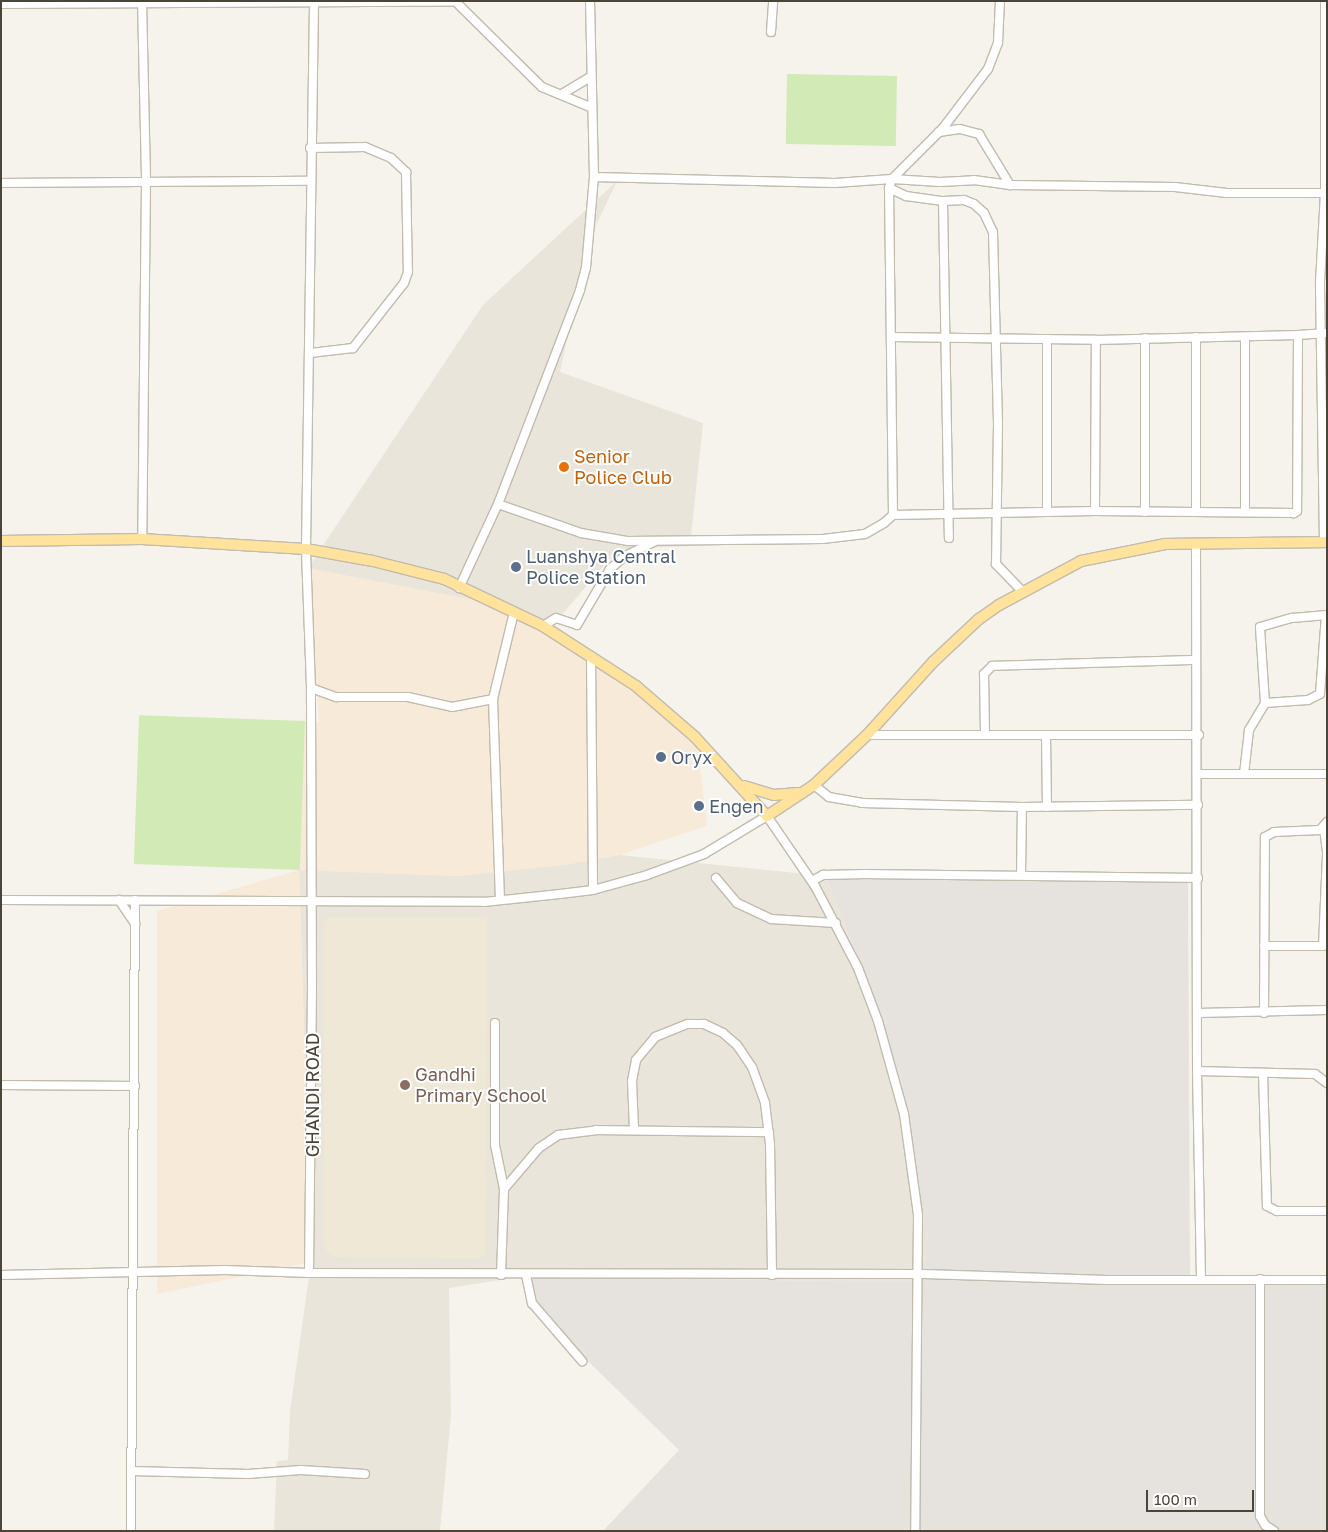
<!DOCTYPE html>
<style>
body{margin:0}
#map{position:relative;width:1328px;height:1532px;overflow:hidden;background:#f6f3ec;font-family:"Golos Text",sans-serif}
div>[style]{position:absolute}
.residential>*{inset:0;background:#eae5da}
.commercial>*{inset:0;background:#f7ead8}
.industrial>*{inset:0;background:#e6e2dd}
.education>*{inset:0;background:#efe8d6}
.green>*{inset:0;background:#d2eab5;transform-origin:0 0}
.roads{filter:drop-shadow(1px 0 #c2bbae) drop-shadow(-1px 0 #c2bbae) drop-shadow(0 1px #c2bbae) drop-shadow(0 -1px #c2bbae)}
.minor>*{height:8px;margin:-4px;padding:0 4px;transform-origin:4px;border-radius:4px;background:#fff}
.major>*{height:10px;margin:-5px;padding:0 5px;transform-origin:5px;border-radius:5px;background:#ffe39c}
.dots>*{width:14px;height:14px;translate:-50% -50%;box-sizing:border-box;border:2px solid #fff;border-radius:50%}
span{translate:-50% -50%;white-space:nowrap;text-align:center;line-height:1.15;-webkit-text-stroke:4px #fff;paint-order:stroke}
.food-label{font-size:18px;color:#c56008}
.left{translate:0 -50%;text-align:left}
.service-label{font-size:18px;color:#4e5e75}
.education-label{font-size:18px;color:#785e54}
.street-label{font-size:18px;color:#4b4439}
.frame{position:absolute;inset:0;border:2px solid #4b4439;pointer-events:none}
.scale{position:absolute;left:1146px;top:1490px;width:108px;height:22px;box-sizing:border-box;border:2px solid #4b4439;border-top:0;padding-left:6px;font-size:15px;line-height:18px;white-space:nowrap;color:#4b4439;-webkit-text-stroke:4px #fff;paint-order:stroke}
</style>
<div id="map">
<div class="residential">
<i style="clip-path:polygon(617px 181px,588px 242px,560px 372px,703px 423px,690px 546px,618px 549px,548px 631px,308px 568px,483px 305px)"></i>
<i style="clip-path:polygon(620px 855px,825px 876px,855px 950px,904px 1089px,926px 1258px,912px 1282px,520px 1277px,449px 1288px,451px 1415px,440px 1531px,274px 1531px,277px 1461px,288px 1460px,290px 1412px,311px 1262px,299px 870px,459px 876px)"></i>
</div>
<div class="commercial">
<i style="clip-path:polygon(308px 568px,511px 607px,616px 674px,697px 741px,707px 826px,620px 855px,565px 865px,459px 876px,299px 870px,311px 1262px,157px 1294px,157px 911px,299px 870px,305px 721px,319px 722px)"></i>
</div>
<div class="industrial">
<i style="clip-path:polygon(825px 876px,1188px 877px,1190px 1282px,1327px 1284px,1327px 1531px,603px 1531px,679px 1450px,551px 1325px,520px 1277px,912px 1282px,926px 1258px,904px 1089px,855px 950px)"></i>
</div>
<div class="education">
<i style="clip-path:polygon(330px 917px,487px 917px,486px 1254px,477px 1259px,333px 1257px,324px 1247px,324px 923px)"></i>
</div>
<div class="green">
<i style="left:787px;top:74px;width:110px;height:70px;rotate:1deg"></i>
<i style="left:305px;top:721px;width:149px;height:166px;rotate:92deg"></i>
</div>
<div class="roads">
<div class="minor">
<i style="left:142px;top:1px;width:182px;rotate:88.7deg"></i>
<i style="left:146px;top:183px;width:356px;rotate:90.6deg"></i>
<i style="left:1px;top:4px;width:455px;rotate:-0.3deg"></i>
<i style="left:456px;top:2px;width:121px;rotate:44.7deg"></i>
<i style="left:542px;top:87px;width:52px;rotate:22.6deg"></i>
<i style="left:771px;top:32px;width:31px;rotate:-86deg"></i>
<i style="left:562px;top:94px;width:33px;rotate:-31deg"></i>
<i style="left:939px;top:132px;width:21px;rotate:-8deg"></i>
<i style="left:960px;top:129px;width:20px;rotate:15deg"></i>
<i style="left:979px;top:134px;width:60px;rotate:58.7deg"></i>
<i style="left:310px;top:148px;width:55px;rotate:-1deg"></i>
<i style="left:365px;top:147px;width:28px;rotate:23deg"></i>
<i style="left:391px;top:158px;width:21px;rotate:43deg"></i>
<i style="left:406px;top:172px;width:100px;rotate:88.9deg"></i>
<i style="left:408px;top:272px;width:12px;rotate:110deg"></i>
<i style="left:404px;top:283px;width:83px;rotate:128.1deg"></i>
<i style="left:353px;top:348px;width:43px;rotate:173.4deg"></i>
<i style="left:594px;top:177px;width:241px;rotate:1.4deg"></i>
<i style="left:835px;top:183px;width:57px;rotate:-4deg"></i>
<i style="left:892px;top:179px;width:72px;rotate:-45deg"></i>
<i style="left:943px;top:128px;width:74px;rotate:-52.7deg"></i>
<i style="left:988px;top:69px;width:28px;rotate:-69deg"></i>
<i style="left:998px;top:43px;width:42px;rotate:-87.3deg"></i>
<i style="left:1px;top:183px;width:308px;rotate:-0.4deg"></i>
<i style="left:889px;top:188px;width:19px;rotate:25deg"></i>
<i style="left:906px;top:196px;width:37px;rotate:8deg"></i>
<i style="left:943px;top:201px;width:337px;rotate:89deg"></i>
<i style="left:943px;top:201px;width:21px;rotate:-3deg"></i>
<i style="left:964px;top:200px;width:11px;rotate:22deg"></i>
<i style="left:974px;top:204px;width:13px;rotate:42deg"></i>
<i style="left:984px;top:213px;width:21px;rotate:65deg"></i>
<i style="left:993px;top:232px;width:192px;rotate:88.5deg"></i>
<i style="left:998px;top:424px;width:140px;rotate:90.8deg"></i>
<i style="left:996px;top:564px;width:39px;rotate:46deg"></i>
<i style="left:1298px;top:335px;width:29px;rotate:-4deg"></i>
<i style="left:892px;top:337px;width:204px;rotate:0.8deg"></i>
<i style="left:1096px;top:340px;width:202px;rotate:-1.4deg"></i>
<i style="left:1298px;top:335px;width:176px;rotate:90.3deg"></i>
<i style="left:1297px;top:511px;width:4px;rotate:146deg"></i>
<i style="left:1294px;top:513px;width:199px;rotate:-179.4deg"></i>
<i style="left:1095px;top:511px;width:202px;rotate:178.9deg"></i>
<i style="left:1196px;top:337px;width:174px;rotate:90deg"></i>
<i style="left:1145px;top:338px;width:174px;rotate:90deg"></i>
<i style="left:498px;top:504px;width:88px;rotate:19.3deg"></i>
<i style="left:581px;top:533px;width:48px;rotate:9.7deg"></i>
<i style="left:628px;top:541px;width:195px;rotate:-0.6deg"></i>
<i style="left:823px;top:539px;width:42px;rotate:-6.8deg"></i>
<i style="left:865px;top:534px;width:22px;rotate:-30deg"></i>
<i style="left:884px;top:523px;width:12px;rotate:-42deg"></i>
<i style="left:893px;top:515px;width:327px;rotate:-90.7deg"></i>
<i style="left:889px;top:188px;width:9px;rotate:-72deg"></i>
<i style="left:892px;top:179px;width:48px;rotate:3.6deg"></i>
<i style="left:940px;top:182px;width:34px;rotate:-3deg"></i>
<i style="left:974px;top:180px;width:36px;rotate:8deg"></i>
<i style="left:1010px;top:185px;width:165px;rotate:0.7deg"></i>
<i style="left:1175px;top:187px;width:52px;rotate:6.6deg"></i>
<i style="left:1227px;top:193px;width:98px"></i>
<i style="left:1095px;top:511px;width:171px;rotate:-89.7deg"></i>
<i style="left:1047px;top:512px;width:173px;rotate:-90deg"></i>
<i style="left:1245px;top:512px;width:175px;rotate:-90deg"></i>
<i style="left:1324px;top:542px;width:260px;rotate:-90.9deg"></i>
<i style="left:1320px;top:282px;width:89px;rotate:-86.8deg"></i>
<i style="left:1325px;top:193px;width:192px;rotate:-90deg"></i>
<i style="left:1196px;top:543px;width:528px;rotate:89.89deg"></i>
<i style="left:1197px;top:1071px;width:207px;rotate:88.9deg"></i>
<i style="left:459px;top:588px;width:93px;rotate:-65.1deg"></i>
<i style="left:498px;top:504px;width:229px;rotate:-69deg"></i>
<i style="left:580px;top:290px;width:23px;rotate:-75deg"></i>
<i style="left:586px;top:268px;width:91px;rotate:-85deg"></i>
<i style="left:594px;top:177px;width:176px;rotate:-91.3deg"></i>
<i style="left:543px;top:626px;width:15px;rotate:-32deg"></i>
<i style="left:556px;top:618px;width:22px;rotate:18deg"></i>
<i style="left:577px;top:625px;width:65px;rotate:-59.5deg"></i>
<i style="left:610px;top:569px;width:20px;rotate:-41deg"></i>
<i style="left:625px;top:556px;width:32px;rotate:-26deg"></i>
<i style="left:591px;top:656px;width:234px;rotate:89.5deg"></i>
<i style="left:311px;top:688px;width:27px;rotate:20deg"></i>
<i style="left:336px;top:697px;width:72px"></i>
<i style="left:408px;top:697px;width:45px;rotate:12.8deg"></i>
<i style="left:452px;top:707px;width:42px;rotate:-11deg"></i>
<i style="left:1265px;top:703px;width:43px;rotate:-4deg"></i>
<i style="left:1308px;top:700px;width:13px;rotate:-27deg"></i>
<i style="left:1320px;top:694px;width:79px;rotate:-85.7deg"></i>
<i style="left:867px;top:735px;width:332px"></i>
<i style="left:985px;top:735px;width:61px;rotate:-90.9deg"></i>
<i style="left:984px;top:674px;width:11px;rotate:-45deg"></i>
<i style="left:992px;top:666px;width:204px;rotate:-1.7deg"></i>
<i style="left:1046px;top:735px;width:72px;rotate:89.2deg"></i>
<i style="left:1198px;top:774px;width:129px"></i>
<i style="left:1244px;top:774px;width:44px;rotate:-83.5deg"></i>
<i style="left:1249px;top:730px;width:31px;rotate:-59deg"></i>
<i style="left:1265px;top:703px;width:76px;rotate:-93.8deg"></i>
<i style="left:1260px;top:627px;width:33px;rotate:-16deg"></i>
<i style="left:1292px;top:618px;width:35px;rotate:-5deg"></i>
<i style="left:814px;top:785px;width:19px;rotate:39deg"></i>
<i style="left:829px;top:797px;width:34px;rotate:10deg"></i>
<i style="left:862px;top:803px;width:160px;rotate:1.4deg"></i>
<i style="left:1022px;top:807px;width:176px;rotate:-0.7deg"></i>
<i style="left:1324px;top:828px;width:23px;rotate:83deg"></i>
<i style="left:1021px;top:875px;width:68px;rotate:-89.2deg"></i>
<i style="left:716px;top:878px;width:33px;rotate:50deg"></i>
<i style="left:737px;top:903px;width:38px;rotate:25deg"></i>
<i style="left:771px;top:919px;width:65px;rotate:3.5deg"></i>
<i style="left:812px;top:881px;width:13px;rotate:-29deg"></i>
<i style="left:823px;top:875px;width:43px;rotate:-1.3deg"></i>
<i style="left:866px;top:874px;width:332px;rotate:0.7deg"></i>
<i style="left:1px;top:900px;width:483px;rotate:0.2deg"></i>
<i style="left:484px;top:902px;width:76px;rotate:-6deg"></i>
<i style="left:560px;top:894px;width:33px;rotate:-7deg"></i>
<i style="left:593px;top:890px;width:56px;rotate:-15.5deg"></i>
<i style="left:647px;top:875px;width:61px;rotate:-20.2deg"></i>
<i style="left:704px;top:854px;width:74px;rotate:-31.1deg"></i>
<i style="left:767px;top:816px;width:85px;rotate:55.6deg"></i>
<i style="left:815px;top:886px;width:93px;rotate:62.3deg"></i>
<i style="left:858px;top:968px;width:57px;rotate:69.3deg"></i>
<i style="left:878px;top:1021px;width:97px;rotate:74.4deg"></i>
<i style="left:904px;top:1114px;width:102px;rotate:82.1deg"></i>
<i style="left:918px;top:1215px;width:316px;rotate:90.5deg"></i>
<i style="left:119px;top:900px;width:29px;rotate:56deg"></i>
<i style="left:500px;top:900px;width:201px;rotate:-92deg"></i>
<i style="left:493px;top:699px;width:89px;rotate:-76.4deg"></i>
<i style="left:1264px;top:946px;width:59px"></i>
<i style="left:1323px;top:946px;width:92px;rotate:-87.5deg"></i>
<i style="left:1198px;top:1013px;width:129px;rotate:-1.3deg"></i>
<i style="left:1264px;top:1013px;width:176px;rotate:-89.7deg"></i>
<i style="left:1265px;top:837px;width:10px;rotate:-29deg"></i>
<i style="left:1274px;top:832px;width:46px;rotate:-2.5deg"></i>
<i style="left:1320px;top:830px;width:11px;rotate:-49deg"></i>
<i style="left:495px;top:1023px;width:122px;rotate:90deg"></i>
<i style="left:495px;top:1145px;width:45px;rotate:78.4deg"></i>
<i style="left:1197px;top:1071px;width:118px;rotate:1.5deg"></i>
<i style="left:1315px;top:1074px;width:15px;rotate:37deg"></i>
<i style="left:1263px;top:1073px;width:133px;rotate:88.3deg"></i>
<i style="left:1267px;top:1206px;width:11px;rotate:27deg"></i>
<i style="left:1277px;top:1211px;width:50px"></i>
<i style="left:1px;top:1085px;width:134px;rotate:0.4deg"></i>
<i style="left:634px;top:1130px;width:49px;rotate:-92.3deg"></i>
<i style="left:632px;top:1081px;width:21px;rotate:-79deg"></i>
<i style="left:636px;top:1060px;width:30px;rotate:-50deg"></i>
<i style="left:655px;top:1037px;width:35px;rotate:-22deg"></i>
<i style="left:688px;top:1024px;width:16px"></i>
<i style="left:704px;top:1024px;width:21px;rotate:25deg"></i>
<i style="left:723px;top:1033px;width:18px;rotate:41deg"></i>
<i style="left:737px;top:1045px;width:27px;rotate:56deg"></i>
<i style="left:752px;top:1067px;width:38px;rotate:70deg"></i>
<i style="left:765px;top:1103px;width:41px;rotate:83deg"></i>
<i style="left:770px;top:1144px;width:131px;rotate:89.1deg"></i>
<i style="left:309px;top:1273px;width:282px;rotate:-89.4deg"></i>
<i style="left:312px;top:991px;width:303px;rotate:-90.2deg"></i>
<i style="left:311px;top:688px;width:139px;rotate:-92.1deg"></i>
<i style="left:306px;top:549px;width:548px;rotate:-89.16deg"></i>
<i style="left:1px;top:1275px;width:224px;rotate:-1.3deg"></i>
<i style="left:225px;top:1270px;width:84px;rotate:2deg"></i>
<i style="left:309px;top:1273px;width:615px;rotate:0.09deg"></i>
<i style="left:924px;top:1274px;width:183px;rotate:1.9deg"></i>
<i style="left:1107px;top:1280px;width:220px"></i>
<i style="left:501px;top:1275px;width:86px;rotate:-88deg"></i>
<i style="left:504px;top:1189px;width:54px;rotate:-49.5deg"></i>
<i style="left:539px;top:1148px;width:23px;rotate:-34deg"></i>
<i style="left:558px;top:1135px;width:38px;rotate:-7deg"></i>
<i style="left:596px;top:1130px;width:173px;rotate:0.7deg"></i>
<i style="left:526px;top:1275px;width:29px;rotate:78deg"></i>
<i style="left:532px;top:1303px;width:77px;rotate:49.2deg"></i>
<i style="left:1260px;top:1279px;width:237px;rotate:90deg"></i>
<i style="left:1260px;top:1516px;width:10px;rotate:61deg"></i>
<i style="left:1265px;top:1525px;width:11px;rotate:34deg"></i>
<i style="left:131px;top:1471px;width:117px;rotate:1.5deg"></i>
<i style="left:248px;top:1474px;width:53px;rotate:-4.3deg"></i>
<i style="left:301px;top:1470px;width:64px;rotate:3.6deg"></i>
<i style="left:131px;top:1531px;width:631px;rotate:-89.64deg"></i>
</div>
<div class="major">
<i style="left:1px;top:541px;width:141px;rotate:-0.8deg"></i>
<i style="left:142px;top:539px;width:164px;rotate:3.5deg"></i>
<i style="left:306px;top:549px;width:68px;rotate:10.2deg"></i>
<i style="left:373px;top:561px;width:73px;rotate:14.2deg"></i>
<i style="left:444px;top:579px;width:110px;rotate:25.4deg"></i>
<i style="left:543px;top:626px;width:111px;rotate:32.8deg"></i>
<i style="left:636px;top:686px;width:78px;rotate:40.8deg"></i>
<i style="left:695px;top:737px;width:107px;rotate:47.7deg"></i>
<i style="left:767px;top:816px;width:56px;rotate:-33.4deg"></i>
<i style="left:814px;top:785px;width:73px;rotate:-43.3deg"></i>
<i style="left:867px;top:735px;width:98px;rotate:-47.9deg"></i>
<i style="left:933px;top:662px;width:63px;rotate:-43.1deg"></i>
<i style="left:979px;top:619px;width:24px;rotate:-35deg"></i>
<i style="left:999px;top:605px;width:93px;rotate:-28.2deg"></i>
<i style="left:1081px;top:561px;width:86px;rotate:-11.4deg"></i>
<i style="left:1165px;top:544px;width:162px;rotate:-0.7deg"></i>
<i style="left:744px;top:786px;width:31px;rotate:17deg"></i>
<i style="left:774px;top:795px;width:24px;rotate:-5deg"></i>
</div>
</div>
<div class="dots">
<i style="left:564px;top:467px;background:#e8710a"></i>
<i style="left:516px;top:567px;background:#5c6f8a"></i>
<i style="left:661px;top:757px;background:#5c6f8a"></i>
<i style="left:699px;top:806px;background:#5c6f8a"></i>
<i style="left:405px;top:1085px;background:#8d6e63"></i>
</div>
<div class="food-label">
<span class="left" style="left:574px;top:467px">Senior<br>Police Club</span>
</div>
<div class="service-label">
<span class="left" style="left:526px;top:567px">Luanshya Central<br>Police Station</span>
<span class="left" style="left:671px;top:757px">Oryx</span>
<span class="left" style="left:709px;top:806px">Engen</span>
</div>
<div class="education-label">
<span class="left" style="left:415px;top:1085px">Gandhi<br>Primary School</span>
</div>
<div class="street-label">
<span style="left:312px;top:1095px;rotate:-90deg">GHANDI ROAD</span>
</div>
<div class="frame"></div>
<div class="scale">100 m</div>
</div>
